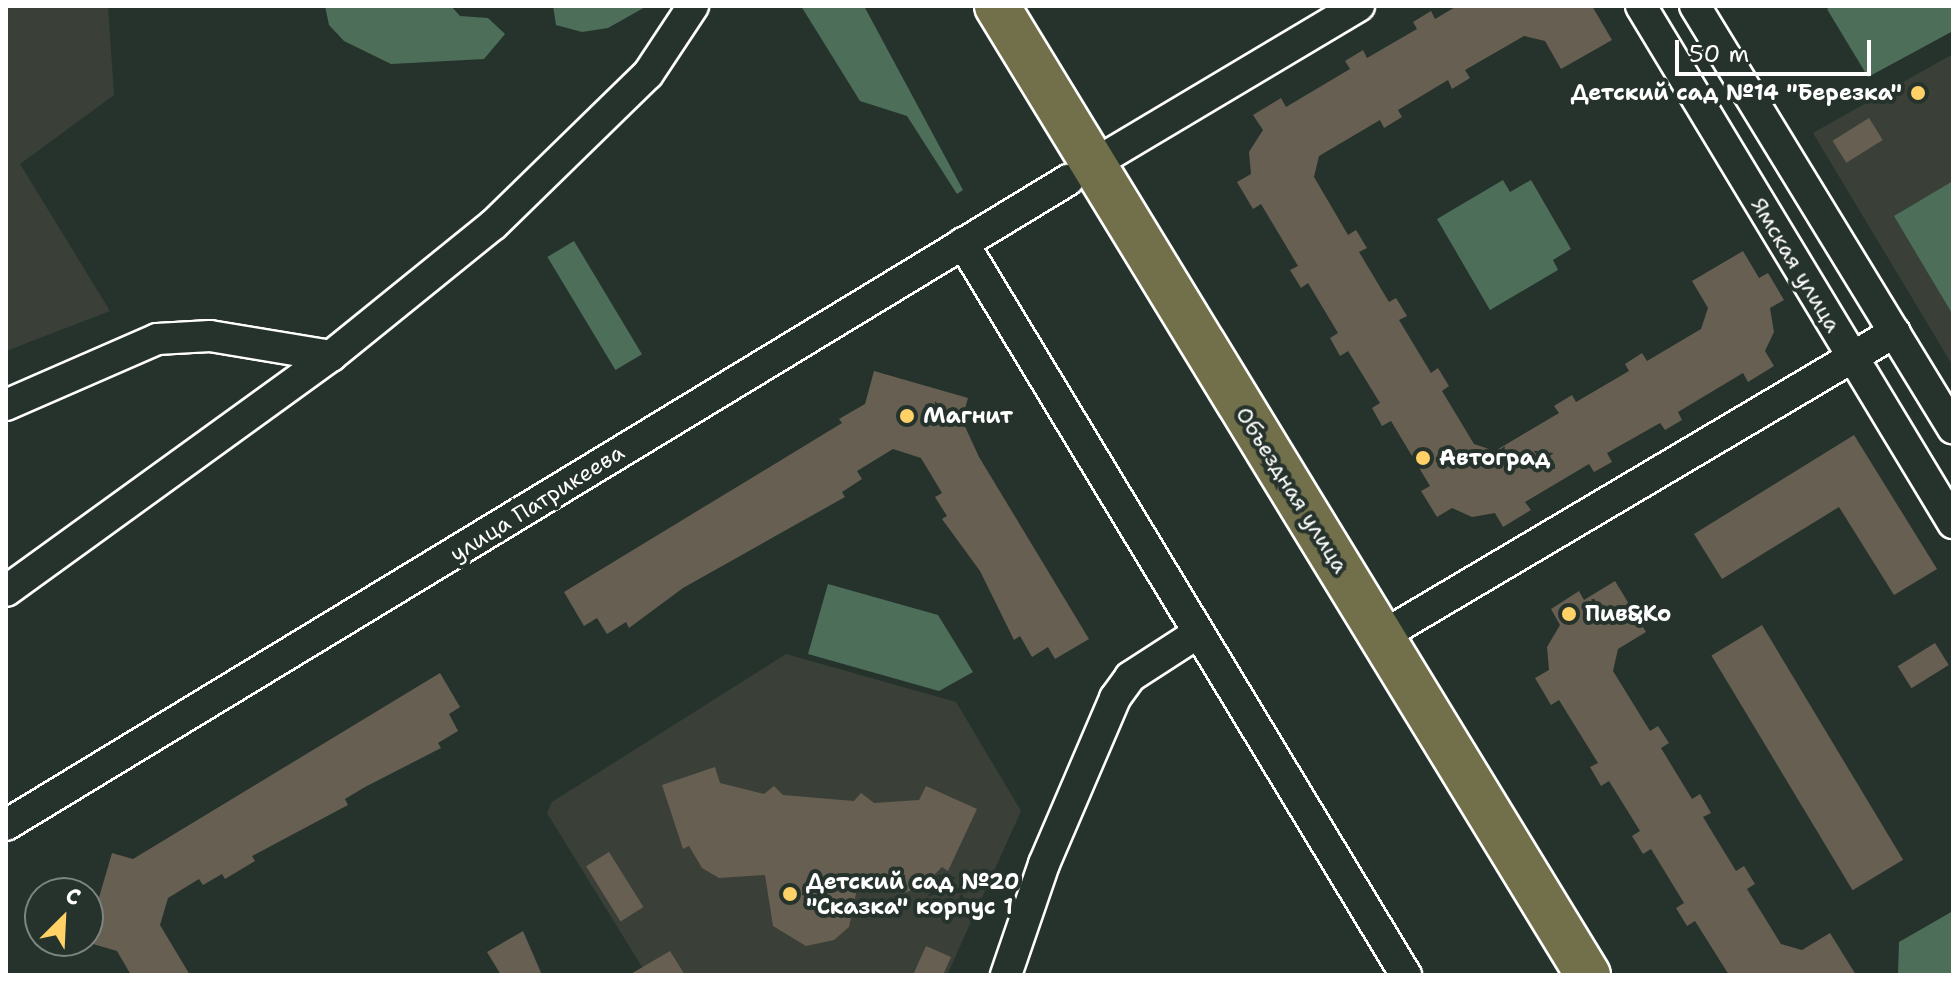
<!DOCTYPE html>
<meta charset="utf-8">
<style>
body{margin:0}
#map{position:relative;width:1959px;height:981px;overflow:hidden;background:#26332d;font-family:"Shantell Sans",sans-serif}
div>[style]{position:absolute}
.built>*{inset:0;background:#3a4038}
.green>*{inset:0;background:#4d6e59;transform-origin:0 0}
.building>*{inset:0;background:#675f51;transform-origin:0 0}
.roads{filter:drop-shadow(2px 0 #fff) drop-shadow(-2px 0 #fff) drop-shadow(0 2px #fff) drop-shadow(0 -2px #fff)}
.minor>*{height:30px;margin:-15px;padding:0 15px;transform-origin:15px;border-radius:15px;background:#26332d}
.primary>*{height:44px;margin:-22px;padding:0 22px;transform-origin:22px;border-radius:22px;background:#71704a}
.dots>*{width:22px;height:22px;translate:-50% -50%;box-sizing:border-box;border:4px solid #26332d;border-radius:50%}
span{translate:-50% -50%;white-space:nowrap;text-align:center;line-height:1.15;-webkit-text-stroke:8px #26332d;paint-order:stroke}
.poi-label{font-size:22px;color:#fff;font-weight:700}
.right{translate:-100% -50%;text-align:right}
.left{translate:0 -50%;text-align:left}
.street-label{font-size:22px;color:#fff}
.frame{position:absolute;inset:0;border:8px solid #fff;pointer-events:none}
.north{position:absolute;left:24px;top:877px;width:80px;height:80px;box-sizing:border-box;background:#26332d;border:2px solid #7d8581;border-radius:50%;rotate:24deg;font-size:22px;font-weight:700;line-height:32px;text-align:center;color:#fff}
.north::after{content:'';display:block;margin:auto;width:28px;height:36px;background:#ffd166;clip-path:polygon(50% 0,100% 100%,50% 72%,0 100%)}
.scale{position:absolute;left:1675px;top:40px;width:196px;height:36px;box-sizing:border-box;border:4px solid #fff;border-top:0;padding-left:10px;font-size:24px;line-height:28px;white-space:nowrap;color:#fff;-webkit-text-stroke:6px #26332d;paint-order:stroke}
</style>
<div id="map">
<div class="built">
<i style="clip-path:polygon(6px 6px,108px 6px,114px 95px,20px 164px,110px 311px,6px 351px)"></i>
<i style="clip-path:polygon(1953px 54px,1953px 366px,1813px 133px)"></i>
<i style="clip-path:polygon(786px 654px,956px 702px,1021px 811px,947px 975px,647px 975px,547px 813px,552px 802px)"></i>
</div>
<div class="green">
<i style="clip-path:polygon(325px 6px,451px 6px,460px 16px,488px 18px,505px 34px,484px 59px,391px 64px,344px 41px,329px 25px)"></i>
<i style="clip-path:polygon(553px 6px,647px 6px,608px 28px,582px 32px,556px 25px)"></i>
<i style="clip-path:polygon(801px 6px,864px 6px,963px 190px,957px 194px,907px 116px,860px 101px)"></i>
<i style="clip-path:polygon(1832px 6px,1953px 6px,1953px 31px,1868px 77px,1827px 9px)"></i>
<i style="clip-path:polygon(1503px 180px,1510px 192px,1531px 180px,1571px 249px,1553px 260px,1558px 270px,1490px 310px,1437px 219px)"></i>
<i style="clip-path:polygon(1953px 181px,1953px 315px,1894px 216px)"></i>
<i style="left:574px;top:241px;width:132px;height:31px;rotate:59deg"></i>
<i style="clip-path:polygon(828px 584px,938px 615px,973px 672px,939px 691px,808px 654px)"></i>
<i style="clip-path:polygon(1953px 911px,1953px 975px,1898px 975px,1899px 942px)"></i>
</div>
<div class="building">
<i style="clip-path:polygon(1457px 6px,1592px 6px,1612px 40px,1561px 69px,1545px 41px,1524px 36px,1465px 70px,1470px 78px,1452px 89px,1448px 80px,1398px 110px,1402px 117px,1384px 128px,1380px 120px,1319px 156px,1314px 177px,1348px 235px,1356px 230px,1367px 248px,1359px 252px,1389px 302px,1396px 298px,1407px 316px,1399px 320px,1431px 373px,1438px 368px,1449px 386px,1442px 391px,1474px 444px,1495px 451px,1559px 413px,1554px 406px,1572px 395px,1576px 402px,1629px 371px,1625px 364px,1642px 353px,1647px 361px,1701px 329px,1708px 308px,1692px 281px,1743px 251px,1759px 278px,1768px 273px,1784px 300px,1770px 308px,1774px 332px,1765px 351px,1774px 366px,1748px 382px,1743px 373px,1678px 412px,1682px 420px,1665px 430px,1660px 423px,1607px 453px,1612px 462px,1594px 472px,1589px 464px,1525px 502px,1531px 510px,1503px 527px,1495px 513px,1472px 517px,1452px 508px,1437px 517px,1421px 491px,1430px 486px,1391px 421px,1382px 426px,1372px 408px,1380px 403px,1348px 351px,1340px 356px,1330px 338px,1338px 333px,1308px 283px,1301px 288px,1290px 270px,1298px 266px,1261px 204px,1253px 209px,1237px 182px,1251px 174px,1249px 152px,1263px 130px,1253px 115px,1281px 98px,1286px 107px,1350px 69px,1345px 61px,1363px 50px,1367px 58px,1417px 29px,1413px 22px,1431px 11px,1435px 19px)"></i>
<i style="left:1869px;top:118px;width:26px;height:43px;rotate:58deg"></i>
<i style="clip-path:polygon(874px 371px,968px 398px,962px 420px,979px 457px,1089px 639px,1055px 659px,1048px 647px,1032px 657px,1020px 636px,1014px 640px,980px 571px,942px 519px,947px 516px,935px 497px,942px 493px,921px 458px,893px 449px,857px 471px,862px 479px,842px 492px,845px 497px,683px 588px,629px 628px,626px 622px,607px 634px,597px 618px,584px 626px,564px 592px,842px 423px,839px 419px,865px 404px)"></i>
<i style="clip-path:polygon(1854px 435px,1937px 569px,1894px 595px,1839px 507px,1722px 579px,1694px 534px)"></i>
<i style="clip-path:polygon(1615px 581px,1646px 632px,1618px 649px,1613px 671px,1650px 731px,1658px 726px,1669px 743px,1661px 748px,1692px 799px,1700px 794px,1711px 813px,1703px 817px,1736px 871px,1744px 866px,1755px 884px,1747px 889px,1781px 944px,1802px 950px,1830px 933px,1856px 975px,1729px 975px,1695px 921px,1687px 926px,1676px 908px,1684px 903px,1651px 849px,1643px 854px,1632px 836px,1640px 831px,1609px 781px,1601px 786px,1590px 767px,1598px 763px,1559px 700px,1551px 705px,1535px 678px,1549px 670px,1547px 647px,1560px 625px,1551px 609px,1579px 591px,1584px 600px)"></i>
<i style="left:1762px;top:625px;width:274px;height:59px;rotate:59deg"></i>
<i style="left:1935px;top:643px;width:26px;height:44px;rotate:58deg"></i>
<i style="clip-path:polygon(440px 673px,460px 707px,449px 714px,458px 731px,438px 743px,441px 748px,365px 787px,345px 799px,348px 805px,252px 856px,255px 861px,225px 879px,222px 874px,203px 885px,199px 879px,168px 898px,160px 925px,190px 975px,131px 975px,117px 951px,86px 942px,112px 853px,133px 859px)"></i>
<i style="clip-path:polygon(715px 767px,720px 783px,764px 794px,774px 786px,783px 795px,854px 801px,861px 793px,874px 803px,919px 800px,926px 786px,977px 809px,948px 871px,942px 867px,922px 887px,903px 893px,859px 879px,849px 927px,834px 940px,806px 946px,773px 926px,765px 875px,719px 878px,702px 868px,689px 846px,683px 849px,662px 785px)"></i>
<i style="left:609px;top:852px;width:65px;height:27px;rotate:58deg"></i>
<i style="clip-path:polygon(523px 931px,542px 975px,501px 975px,487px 952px)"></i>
<i style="clip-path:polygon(926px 946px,951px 957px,943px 975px,913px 975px)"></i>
<i style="clip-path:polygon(670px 951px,685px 975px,629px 975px)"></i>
</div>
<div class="roads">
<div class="minor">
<i style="left:1641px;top:6px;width:604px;rotate:58.89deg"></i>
<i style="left:1695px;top:6px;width:495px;rotate:58.6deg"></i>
<i style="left:1092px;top:165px;width:311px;rotate:-30.8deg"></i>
<i style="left:963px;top:243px;width:856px;rotate:58.82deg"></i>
<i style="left:6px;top:405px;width:165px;rotate:-23.6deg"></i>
<i style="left:157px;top:339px;width:53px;rotate:-3.2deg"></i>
<i style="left:210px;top:336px;width:123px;rotate:9.4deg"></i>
<i style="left:6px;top:591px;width:401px;rotate:-35.9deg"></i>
<i style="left:331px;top:356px;width:208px;rotate:-39deg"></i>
<i style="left:493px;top:225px;width:216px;rotate:-44.3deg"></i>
<i style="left:648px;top:74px;width:82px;rotate:-56.5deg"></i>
<i style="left:1382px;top:636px;width:596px;rotate:-30.65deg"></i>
<i style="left:6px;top:825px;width:1243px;rotate:-31.27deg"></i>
<i style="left:1006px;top:975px;width:117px;rotate:-71.1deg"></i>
<i style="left:1044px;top:864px;width:181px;rotate:-66.8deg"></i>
<i style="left:1115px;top:698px;width:26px;rotate:-54deg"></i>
<i style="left:1130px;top:677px;width:81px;rotate:-32.9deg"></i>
</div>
<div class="primary">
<i style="left:997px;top:6px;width:1135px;rotate:58.62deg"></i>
</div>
</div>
<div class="dots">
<i style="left:1918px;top:93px;background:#ffd166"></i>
<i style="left:907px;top:416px;background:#ffd166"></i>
<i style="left:1423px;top:458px;background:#ffd166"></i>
<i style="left:1569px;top:614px;background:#ffd166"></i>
<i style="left:790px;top:894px;background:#ffd166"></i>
</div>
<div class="poi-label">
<span class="right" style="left:1902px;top:93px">Детский сад №14 "Березка"</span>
<span class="left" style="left:923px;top:416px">Магнит</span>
<span class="left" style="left:1439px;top:458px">Автоград</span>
<span class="left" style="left:1585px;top:614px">Пив&amp;Ко</span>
<span class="left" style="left:806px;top:894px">Детский сад №20<br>"Сказка" корпус 1</span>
</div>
<div class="street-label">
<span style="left:1796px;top:265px;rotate:59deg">Ямская улица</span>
<span style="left:1292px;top:490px;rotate:58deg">Объездная улица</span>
<span style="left:537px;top:503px;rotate:-32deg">улица Патрикеева</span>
</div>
<div class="frame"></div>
<div class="north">С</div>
<div class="scale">50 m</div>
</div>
